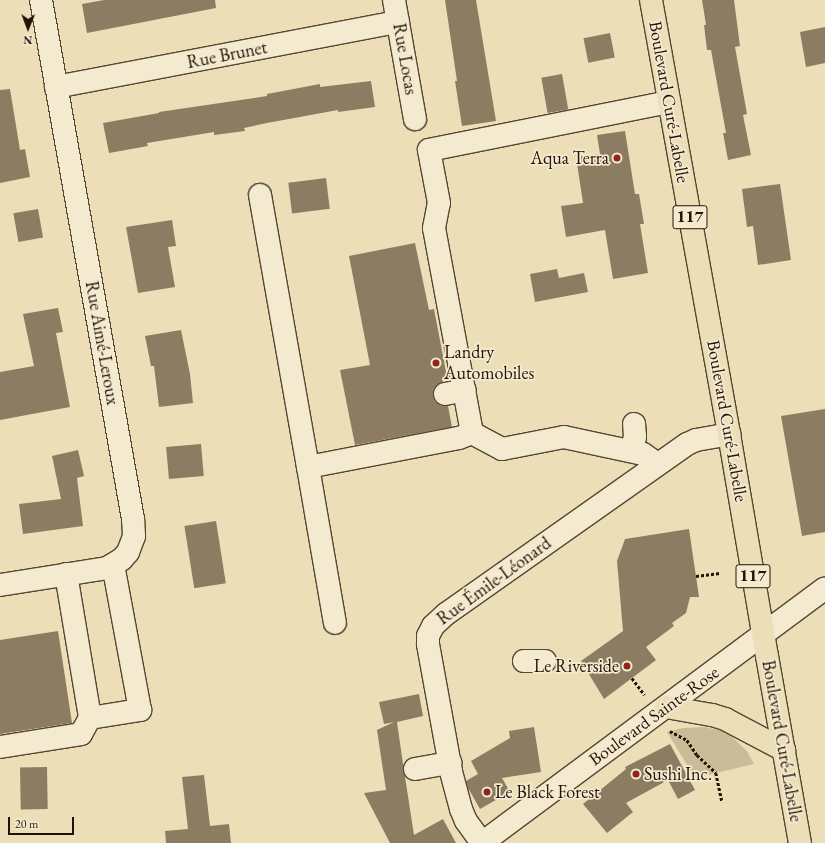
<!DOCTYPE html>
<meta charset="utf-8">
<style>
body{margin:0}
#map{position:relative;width:825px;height:843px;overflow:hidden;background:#ecdfb7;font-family:"EB Garamond",serif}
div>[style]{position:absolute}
.green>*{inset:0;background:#cabc99}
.building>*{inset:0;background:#8c7d62;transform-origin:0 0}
.path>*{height:2.5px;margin-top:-1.25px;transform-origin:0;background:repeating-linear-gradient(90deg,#241206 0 3px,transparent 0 5px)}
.roads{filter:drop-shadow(1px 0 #564532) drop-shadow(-1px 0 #564532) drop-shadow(0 1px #564532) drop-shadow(0 -1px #564532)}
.minor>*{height:22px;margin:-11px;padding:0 11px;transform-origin:11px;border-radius:11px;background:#f3ead0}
.major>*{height:22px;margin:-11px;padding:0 11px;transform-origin:11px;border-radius:11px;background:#ecdfb7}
.dots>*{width:11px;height:11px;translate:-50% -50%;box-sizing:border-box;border:2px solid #f3ead0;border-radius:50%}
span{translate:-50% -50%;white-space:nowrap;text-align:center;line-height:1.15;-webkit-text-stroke:3.5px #f3ead0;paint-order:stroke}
.shield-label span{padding:1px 3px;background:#f3ead0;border:1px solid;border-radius:3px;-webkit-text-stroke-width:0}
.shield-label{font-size:17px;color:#241206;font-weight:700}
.street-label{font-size:18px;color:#241206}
.poi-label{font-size:18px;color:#241206}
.right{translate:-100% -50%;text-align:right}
.left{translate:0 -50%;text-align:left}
.north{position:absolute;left:8px;top:8px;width:40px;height:40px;-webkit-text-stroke:3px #f3ead0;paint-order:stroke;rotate:181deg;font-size:11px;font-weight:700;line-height:16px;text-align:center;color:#241206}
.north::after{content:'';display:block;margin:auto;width:14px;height:18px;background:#241206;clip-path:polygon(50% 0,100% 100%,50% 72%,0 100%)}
.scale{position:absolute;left:8px;top:817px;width:66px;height:18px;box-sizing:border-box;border:2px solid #241206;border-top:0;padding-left:5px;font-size:12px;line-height:14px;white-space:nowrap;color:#241206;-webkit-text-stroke:3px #f3ead0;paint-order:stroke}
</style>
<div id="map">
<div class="green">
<i style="clip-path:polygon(704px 727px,723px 731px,732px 737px,747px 751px,754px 764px,695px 778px,667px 732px,683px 728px)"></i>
</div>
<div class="building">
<i style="clip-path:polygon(104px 0,215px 0,216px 8px,87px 33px,82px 4px)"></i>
<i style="clip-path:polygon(445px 0,476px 0,496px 121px,462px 126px,455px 81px,457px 81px)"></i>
<i style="clip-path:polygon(702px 0,734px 0,740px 46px,735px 47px,747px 114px,743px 115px,751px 155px,728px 160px,723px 133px,726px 133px,711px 50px,707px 50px,704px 25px,706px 25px)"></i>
<i style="clip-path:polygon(825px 27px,825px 63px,806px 67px,800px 32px)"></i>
<i style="left:610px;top:33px;width:25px;height:27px;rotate:79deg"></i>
<i style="left:562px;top:74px;width:36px;height:21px;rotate:80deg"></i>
<i style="clip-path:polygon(371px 81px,375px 107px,338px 112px,338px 110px,267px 123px,244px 128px,245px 131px,214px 135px,214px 132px,147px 143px,148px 146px,109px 153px,103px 123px,159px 113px,159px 112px,267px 96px,267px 94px,320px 84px,320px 87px)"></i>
<i style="clip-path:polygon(10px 89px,20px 150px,25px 149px,30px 177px,0 183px,0 90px)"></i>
<i style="clip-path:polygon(625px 131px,635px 194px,639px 194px,644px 224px,640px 224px,648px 273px,613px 279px,605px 230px,566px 237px,561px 206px,583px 203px,576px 157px,600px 154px,597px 135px)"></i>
<i style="left:326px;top:178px;width:31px;height:38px;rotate:83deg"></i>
<i style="clip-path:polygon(780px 184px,791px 260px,758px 265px,753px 226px,747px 227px,742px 189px)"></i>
<i style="left:38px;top:209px;width:29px;height:25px;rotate:80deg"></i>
<i style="clip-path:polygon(172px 220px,176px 246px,168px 247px,175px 287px,138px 293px,126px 227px)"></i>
<i style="clip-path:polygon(415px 243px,429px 310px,434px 309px,447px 377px,442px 378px,443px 382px,436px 385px,433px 390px,433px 397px,435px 402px,441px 406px,448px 406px,452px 427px,355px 445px,340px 370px,370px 365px,349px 256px)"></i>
<i style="clip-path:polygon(557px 269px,559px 278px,584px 273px,588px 292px,535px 302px,530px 274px)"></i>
<i style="clip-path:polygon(58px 308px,63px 332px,56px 333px,70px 407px,0 420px,0 372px,34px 366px,23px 314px)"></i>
<i style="clip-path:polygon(181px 330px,190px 374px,193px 403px,159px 407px,154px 366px,151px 366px,145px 336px)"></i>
<i style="clip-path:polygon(825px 409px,825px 532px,802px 536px,781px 416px)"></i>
<i style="left:201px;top:444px;width:32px;height:35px;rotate:85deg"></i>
<i style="clip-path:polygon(78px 450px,84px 476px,77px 478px,83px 526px,23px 534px,19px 504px,61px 499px,52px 456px)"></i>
<i style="left:216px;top:521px;width:63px;height:32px;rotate:81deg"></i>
<i style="clip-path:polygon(689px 529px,699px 597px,690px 597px,686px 613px,672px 623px,674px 626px,646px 647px,656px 660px,604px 699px,581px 661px,623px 631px,617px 561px,625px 539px)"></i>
<i style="clip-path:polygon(58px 631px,72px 723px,0 734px,0 640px)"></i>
<i style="clip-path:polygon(419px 694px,423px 716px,397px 722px,403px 764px,403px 771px,405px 777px,414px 835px,443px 819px,456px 843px,390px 843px,364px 793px,386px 790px,377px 730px,394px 722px,384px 724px,379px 702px)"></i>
<i style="clip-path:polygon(534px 727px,541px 772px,502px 778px,510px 792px,480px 809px,468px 788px,466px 781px,478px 774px,471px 761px,510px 738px,509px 731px)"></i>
<i style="clip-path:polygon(670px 744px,695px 790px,678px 799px,668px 780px,626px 803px,633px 812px,607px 833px,583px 804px,626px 769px,625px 767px)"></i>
<i style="left:47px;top:767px;width:42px;height:27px;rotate:89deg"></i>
<i style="clip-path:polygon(204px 775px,210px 826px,229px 824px,231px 843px,166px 843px,165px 831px,188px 829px,182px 777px)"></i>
</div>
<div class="path">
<i style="left:696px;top:576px;width:24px;rotate:-7deg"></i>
<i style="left:632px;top:678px;width:21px;rotate:53deg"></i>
<i style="left:670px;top:731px;width:19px;rotate:28deg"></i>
<i style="left:687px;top:740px;width:18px;rotate:56deg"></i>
<i style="left:697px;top:755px;width:26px;rotate:43deg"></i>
<i style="left:716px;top:773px;width:29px;rotate:78deg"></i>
</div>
<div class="roads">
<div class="minor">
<i style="left:394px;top:0;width:121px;rotate:80deg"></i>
<i style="left:56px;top:87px;width:348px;rotate:-10.8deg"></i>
<i style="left:260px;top:195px;width:276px;rotate:80deg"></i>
<i style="left:308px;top:467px;width:154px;rotate:-10.9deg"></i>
<i style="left:459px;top:438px;width:14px;rotate:-21deg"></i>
<i style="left:445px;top:394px;width:20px;rotate:-11deg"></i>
<i style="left:631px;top:451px;width:15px;rotate:-74deg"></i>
<i style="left:635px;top:437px;width:13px;rotate:-94deg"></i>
<i style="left:654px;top:466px;width:8px;rotate:-120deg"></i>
<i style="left:650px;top:459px;width:9px;rotate:-144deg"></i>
<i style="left:643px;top:454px;width:81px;rotate:-167.9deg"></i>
<i style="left:564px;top:437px;width:63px;rotate:169deg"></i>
<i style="left:502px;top:449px;width:34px;rotate:-152deg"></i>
<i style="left:472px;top:433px;width:208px;rotate:-100.5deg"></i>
<i style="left:434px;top:228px;width:25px;rotate:-79deg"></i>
<i style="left:439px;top:203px;width:54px;rotate:-100.7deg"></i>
<i style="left:429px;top:150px;width:245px;rotate:-11.3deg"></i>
<i style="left:308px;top:467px;width:158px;rotate:80.2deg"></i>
<i style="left:66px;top:574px;width:146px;rotate:80.5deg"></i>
<i style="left:90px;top:718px;width:51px;rotate:-9.1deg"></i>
<i style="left:140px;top:710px;width:147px;rotate:-100.5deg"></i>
<i style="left:0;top:585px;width:108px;rotate:-9deg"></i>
<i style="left:107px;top:568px;width:17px;rotate:-31deg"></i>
<i style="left:122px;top:559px;width:9px;rotate:-49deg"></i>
<i style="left:128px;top:552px;width:17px;rotate:-69deg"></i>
<i style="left:134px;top:536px;width:17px;rotate:-93deg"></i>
<i style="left:133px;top:519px;width:527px;rotate:-100.05deg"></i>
<i style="left:524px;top:661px;width:21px"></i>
<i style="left:0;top:747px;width:82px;rotate:-9.1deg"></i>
<i style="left:81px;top:734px;width:18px;rotate:-61deg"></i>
<i style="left:415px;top:769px;width:36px;rotate:-10deg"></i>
<i style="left:482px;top:843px;width:27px;rotate:-126deg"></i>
<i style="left:466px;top:821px;width:13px;rotate:-113deg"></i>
<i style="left:461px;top:809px;width:39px;rotate:-105deg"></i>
<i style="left:451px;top:771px;width:129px;rotate:-100.3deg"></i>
<i style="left:428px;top:644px;width:8px;rotate:-90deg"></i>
<i style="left:428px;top:636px;width:11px;rotate:-63deg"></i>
<i style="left:433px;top:626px;width:18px;rotate:-43deg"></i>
<i style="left:446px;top:614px;width:295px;rotate:-35.2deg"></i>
<i style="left:687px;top:444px;width:10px;rotate:-24deg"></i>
<i style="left:696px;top:440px;width:34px;rotate:-10deg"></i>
<i style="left:482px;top:843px;width:427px;rotate:-36.6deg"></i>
</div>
<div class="major">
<i style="left:651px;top:0;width:441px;rotate:79.8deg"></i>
<i style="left:729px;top:434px;width:225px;rotate:80.3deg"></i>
<i style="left:767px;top:656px;width:190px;rotate:80deg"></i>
<i style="left:666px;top:707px;width:47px;rotate:9.9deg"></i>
<i style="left:712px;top:715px;width:14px;rotate:17deg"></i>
<i style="left:725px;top:719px;width:67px;rotate:27.7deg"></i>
</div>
</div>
<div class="dots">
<i style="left:617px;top:158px;background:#8f2418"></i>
<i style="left:436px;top:363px;background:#8f2418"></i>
<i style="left:627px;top:666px;background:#8f2418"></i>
<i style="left:636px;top:774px;background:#8f2418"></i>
<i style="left:487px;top:792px;background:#8f2418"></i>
</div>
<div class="shield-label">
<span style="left:690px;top:217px">117</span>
<span style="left:753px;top:576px">117</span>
</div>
<div class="street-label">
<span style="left:227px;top:55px;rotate:-11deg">Rue Brunet</span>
<span style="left:405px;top:59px;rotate:80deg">Rue Locas</span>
<span style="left:669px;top:102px;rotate:80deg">Boulevard Curé-Labelle</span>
<span style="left:102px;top:343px;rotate:80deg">Rue Aimé-Leroux</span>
<span style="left:727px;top:421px;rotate:80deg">Boulevard Curé-Labelle</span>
<span style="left:494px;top:581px;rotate:-36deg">Rue Émile-Léonard</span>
<span style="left:654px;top:716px;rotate:-36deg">Boulevard Sainte-Rose</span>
<span style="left:782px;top:741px;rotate:80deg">Boulevard Curé-Labelle</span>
</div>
<div class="poi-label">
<span class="right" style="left:609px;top:158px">Aqua Terra</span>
<span class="left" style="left:444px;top:363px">Landry<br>Automobiles</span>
<span class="right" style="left:619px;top:666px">Le Riverside</span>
<span class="left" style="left:644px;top:774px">Sushi Inc.</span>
<span class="left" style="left:495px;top:792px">Le Black Forest</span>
</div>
<div class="north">N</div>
<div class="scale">20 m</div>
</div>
